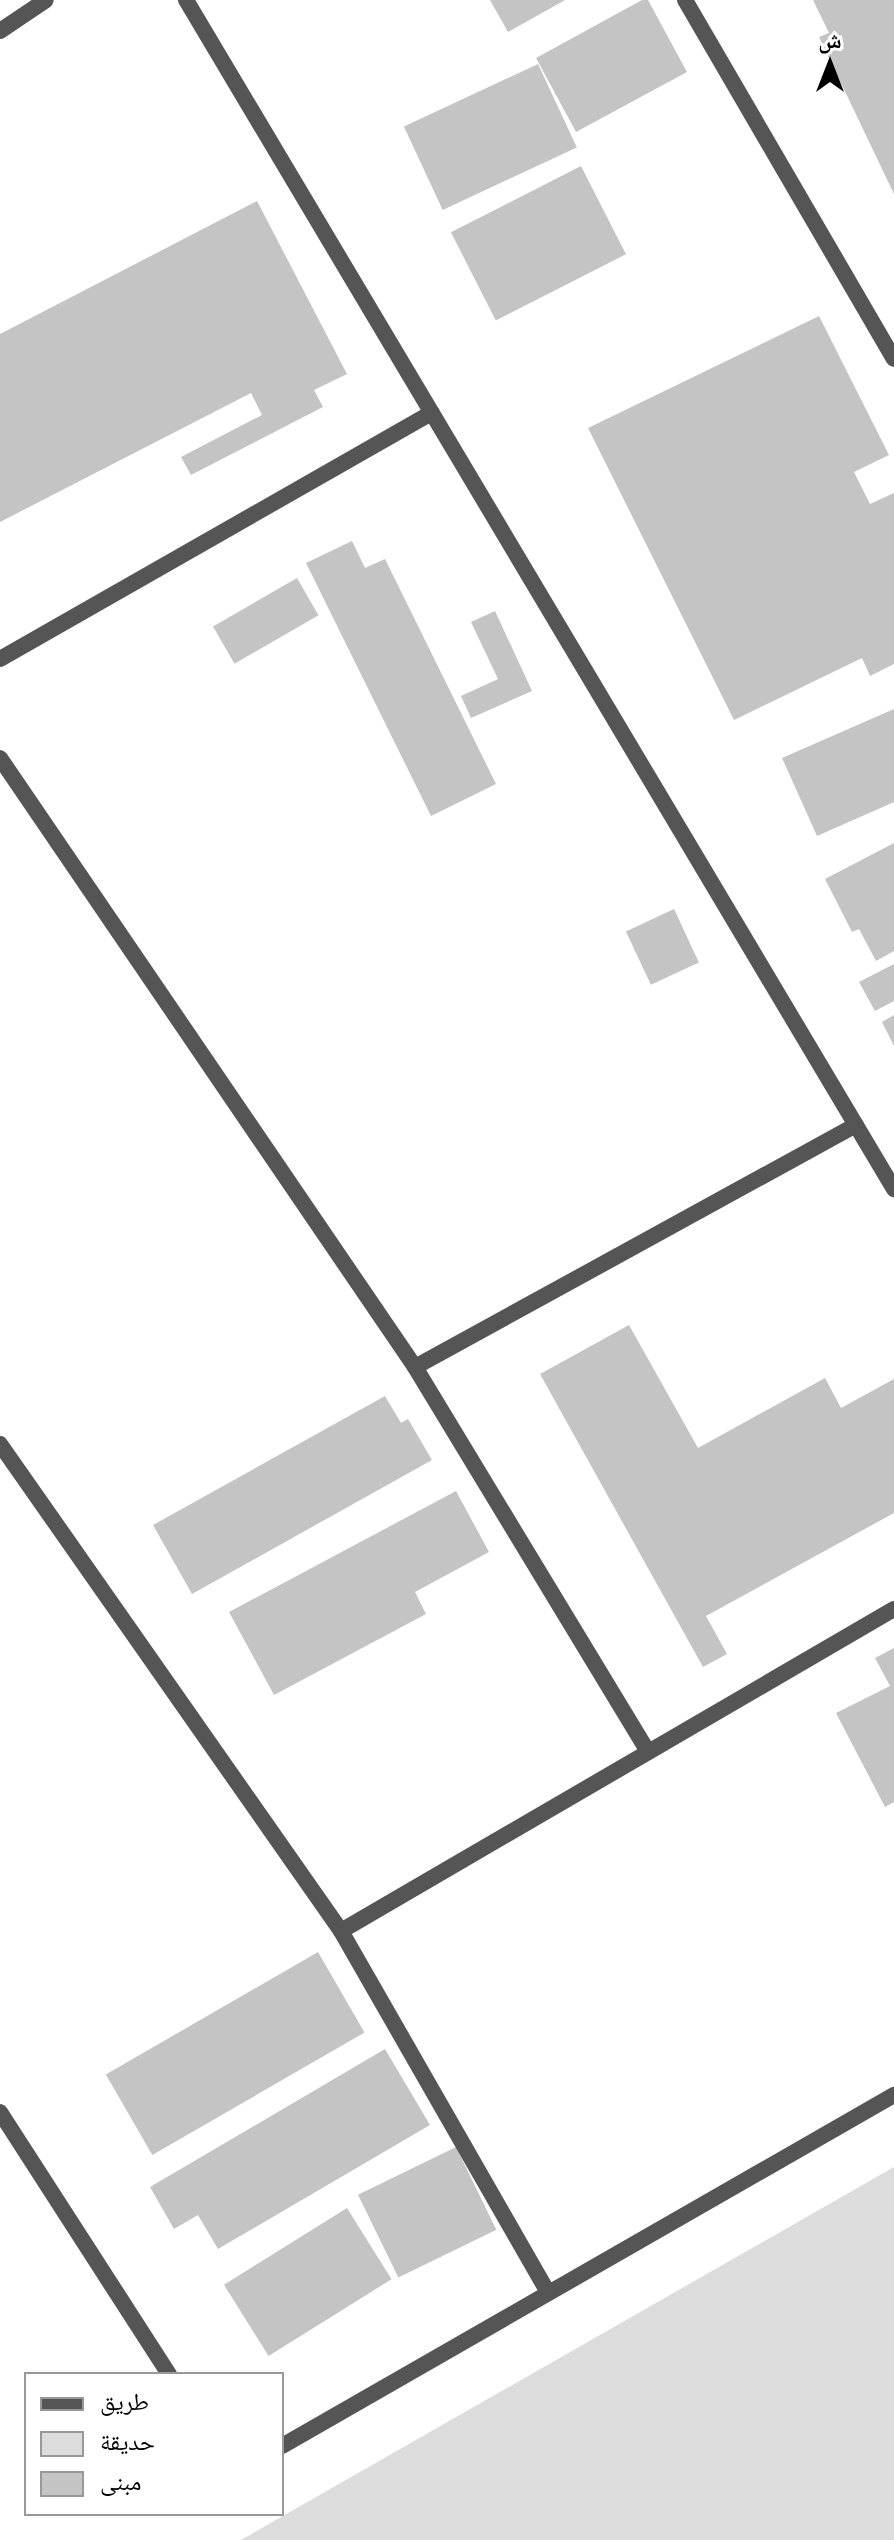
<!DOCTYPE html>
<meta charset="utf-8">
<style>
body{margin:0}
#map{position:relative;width:894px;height:2540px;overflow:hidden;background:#fff;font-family:"Space Grotesk","Noto Naskh Arabic",sans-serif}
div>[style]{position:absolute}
.green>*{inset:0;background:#dcdcdc}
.building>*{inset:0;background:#c4c4c4;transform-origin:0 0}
.minor>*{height:16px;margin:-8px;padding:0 8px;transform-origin:8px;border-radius:8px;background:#555}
span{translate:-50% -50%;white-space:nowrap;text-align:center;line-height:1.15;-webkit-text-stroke:6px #fff;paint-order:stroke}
.legend{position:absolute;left:24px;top:2372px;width:260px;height:144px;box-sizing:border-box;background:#fff;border:2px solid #999;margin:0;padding:10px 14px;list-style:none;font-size:24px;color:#000}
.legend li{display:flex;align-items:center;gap:16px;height:40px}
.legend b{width:40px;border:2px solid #999}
.north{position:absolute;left:790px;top:24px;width:80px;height:80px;-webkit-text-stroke:6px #fff;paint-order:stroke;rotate:0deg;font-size:22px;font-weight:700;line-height:32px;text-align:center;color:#000}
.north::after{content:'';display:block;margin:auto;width:28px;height:36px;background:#000;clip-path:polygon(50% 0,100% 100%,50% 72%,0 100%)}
</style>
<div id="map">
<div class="green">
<i style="clip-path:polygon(894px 2167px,894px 2540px,241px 2540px)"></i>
</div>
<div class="building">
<i style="clip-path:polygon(490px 0,565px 0,508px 32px)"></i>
<i style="clip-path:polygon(642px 0,648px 0,687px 72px,576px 132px,536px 58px)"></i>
<i style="clip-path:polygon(813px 0,894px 0,894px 194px,819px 37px,829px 33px)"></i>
<i style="left:538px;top:64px;width:92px;height:148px;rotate:65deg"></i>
<i style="left:581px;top:166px;width:99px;height:146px;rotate:63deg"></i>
<i style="clip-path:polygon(257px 201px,347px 374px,314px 390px,323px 407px,191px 475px,181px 457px,262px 415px,251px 393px,0 522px,0 334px)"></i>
<i style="clip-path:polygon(819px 316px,889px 455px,854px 472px,870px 504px,894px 493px,894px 664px,870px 676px,862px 658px,734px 720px,588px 428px)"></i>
<i style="clip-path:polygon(352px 541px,365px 568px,385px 559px,496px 784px,431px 816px,306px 563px)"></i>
<i style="left:297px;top:578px;width:43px;height:97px;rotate:60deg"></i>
<i style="clip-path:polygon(495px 611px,532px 691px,471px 718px,461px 696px,498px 679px,471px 622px)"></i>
<i style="clip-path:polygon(894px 709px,894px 802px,817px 836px,782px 758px)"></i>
<i style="clip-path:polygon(894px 843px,894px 951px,876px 961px,859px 929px,852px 932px,825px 879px)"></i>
<i style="left:674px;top:909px;width:59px;height:53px;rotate:65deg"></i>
<i style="clip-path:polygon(894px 964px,894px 1001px,875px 1011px,859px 982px)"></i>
<i style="clip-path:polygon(894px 1015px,894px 1046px,882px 1022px)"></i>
<i style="clip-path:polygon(629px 1325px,698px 1448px,825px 1378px,841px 1408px,894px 1379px,894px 1513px,706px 1616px,727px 1654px,703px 1667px,540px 1374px)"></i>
<i style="clip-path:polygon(385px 1396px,401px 1423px,408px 1419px,432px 1460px,192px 1594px,153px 1525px)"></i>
<i style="clip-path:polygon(456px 1491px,489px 1552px,415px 1592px,426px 1614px,274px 1695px,229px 1612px)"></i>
<i style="clip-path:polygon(894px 1648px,894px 1802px,885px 1807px,836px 1713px,890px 1686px,875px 1658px)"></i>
<i style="left:318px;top:1952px;width:93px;height:245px;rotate:60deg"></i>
<i style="clip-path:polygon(385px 2049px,430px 2125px,218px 2249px,198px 2215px,174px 2229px,150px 2187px)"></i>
<i style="left:456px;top:2147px;width:92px;height:109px;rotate:64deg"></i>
<i style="left:347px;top:2208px;width:84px;height:145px;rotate:58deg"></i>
</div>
<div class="minor">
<i style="left:186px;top:0;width:1384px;rotate:59.23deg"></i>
<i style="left:685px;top:0;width:415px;rotate:59.8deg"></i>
<i style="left:0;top:31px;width:55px;rotate:-34deg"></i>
<i style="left:0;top:659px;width:497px;rotate:-29.7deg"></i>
<i style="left:0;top:758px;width:737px;rotate:55.73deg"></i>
<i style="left:415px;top:1367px;width:450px;rotate:58.8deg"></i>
<i style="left:415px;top:1367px;width:503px;rotate:-28.76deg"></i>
<i style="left:0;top:1444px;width:595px;rotate:55deg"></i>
<i style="left:341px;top:1931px;width:417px;rotate:60.2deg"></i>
<i style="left:341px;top:1931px;width:640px;rotate:-30.21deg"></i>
<i style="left:0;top:2112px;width:312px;rotate:57.2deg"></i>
<i style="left:282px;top:2446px;width:706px;rotate:-29.84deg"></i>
</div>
<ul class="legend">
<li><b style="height:10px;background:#555"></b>طريق</li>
<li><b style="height:22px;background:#dcdcdc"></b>حديقة</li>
<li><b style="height:22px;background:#c4c4c4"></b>مبنى</li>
</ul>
<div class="north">ش</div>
</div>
